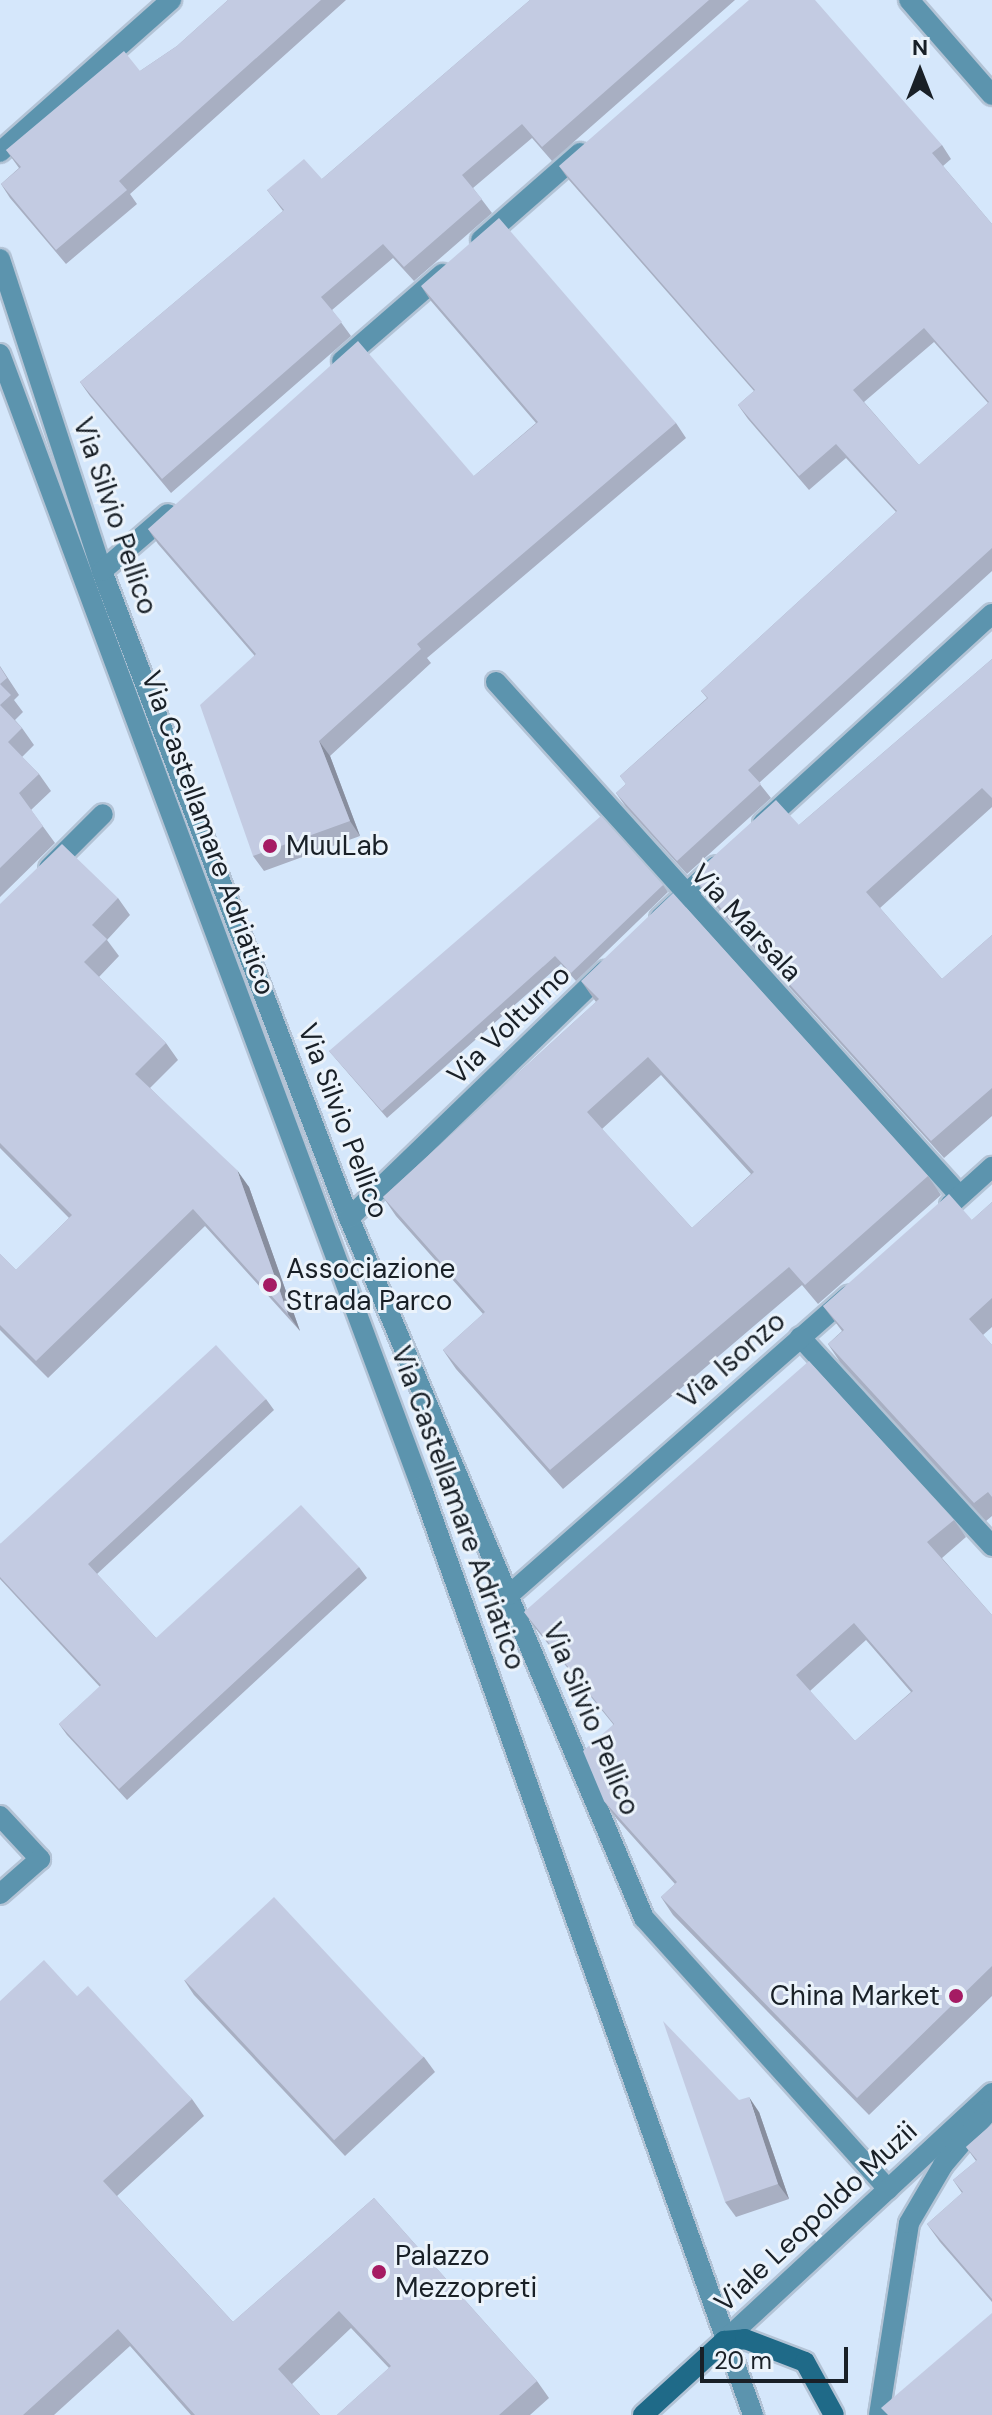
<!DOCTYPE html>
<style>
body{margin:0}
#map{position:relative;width:992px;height:2415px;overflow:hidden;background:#d5e7fb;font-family:"DM Sans",sans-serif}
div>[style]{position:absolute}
.roads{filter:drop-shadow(2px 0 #b3c3d5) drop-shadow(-2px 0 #b3c3d5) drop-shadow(0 2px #b3c3d5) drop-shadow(0 -2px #b3c3d5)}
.minor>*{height:20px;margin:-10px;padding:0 10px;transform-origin:10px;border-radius:10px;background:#5c94ae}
.tertiary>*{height:20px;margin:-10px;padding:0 10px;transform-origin:10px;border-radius:10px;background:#5c94ae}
.secondary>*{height:20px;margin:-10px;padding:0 10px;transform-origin:10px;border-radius:10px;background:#1f6a88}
.wall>*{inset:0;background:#a8afc2}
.shaded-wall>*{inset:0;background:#888e9e}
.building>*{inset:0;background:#c3cbe2;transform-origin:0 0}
.dots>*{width:22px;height:22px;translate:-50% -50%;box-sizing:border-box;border:4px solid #ebf3fb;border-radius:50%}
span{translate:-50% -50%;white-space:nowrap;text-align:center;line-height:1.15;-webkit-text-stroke:6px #ebf3fb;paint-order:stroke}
.street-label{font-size:28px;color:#192027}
.poi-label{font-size:28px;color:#192027}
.left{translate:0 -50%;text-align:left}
.right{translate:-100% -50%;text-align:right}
.north{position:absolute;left:880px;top:32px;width:80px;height:80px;-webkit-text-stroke:6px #ebf3fb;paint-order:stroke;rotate:0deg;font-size:22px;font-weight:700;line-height:32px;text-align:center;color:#192027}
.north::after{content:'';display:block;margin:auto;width:28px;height:36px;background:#192027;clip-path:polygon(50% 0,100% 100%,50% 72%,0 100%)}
.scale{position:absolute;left:700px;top:2347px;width:148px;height:36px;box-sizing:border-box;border:4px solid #192027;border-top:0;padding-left:10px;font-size:24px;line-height:28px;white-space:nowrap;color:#192027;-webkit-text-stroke:6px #ebf3fb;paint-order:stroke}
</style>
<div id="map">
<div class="roads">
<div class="minor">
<i style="left:909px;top:0;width:126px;rotate:48.9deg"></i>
<i style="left:0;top:152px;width:229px;rotate:-41.6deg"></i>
<i style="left:481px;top:240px;width:132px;rotate:-41.3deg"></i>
<i style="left:0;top:259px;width:328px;rotate:71.9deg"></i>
<i style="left:102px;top:571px;width:693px;rotate:69.11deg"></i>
<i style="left:349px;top:1218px;width:760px;rotate:67.15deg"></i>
<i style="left:644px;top:1918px;width:365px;rotate:48deg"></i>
<i style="left:0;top:354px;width:1208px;rotate:69.6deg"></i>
<i style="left:421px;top:1486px;width:987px;rotate:70.33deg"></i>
<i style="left:342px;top:361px;width:133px;rotate:-41deg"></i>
<i style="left:102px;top:571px;width:87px;rotate:-40.8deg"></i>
<i style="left:496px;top:682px;width:692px;rotate:47.93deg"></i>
<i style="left:763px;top:823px;width:310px;rotate:-42.4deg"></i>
<i style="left:49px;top:868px;width:76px;rotate:-45deg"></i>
<i style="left:660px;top:918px;width:76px;rotate:-42.9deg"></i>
<i style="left:950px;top:1205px;width:57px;rotate:-42.1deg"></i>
<i style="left:349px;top:1218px;width:356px;rotate:-44deg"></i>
<i style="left:800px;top:1337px;width:284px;rotate:47.4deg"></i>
<i style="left:509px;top:1595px;width:453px;rotate:-41.4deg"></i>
<i style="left:0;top:1816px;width:59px;rotate:47.1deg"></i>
<i style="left:40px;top:1859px;width:53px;rotate:138.8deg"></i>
</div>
<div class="tertiary">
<i style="left:724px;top:2341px;width:365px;rotate:-42.8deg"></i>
<i style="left:879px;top:2415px;width:194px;rotate:-81.1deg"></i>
<i style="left:909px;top:2223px;width:67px;rotate:-59.6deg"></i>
<i style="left:943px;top:2165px;width:70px;rotate:-49.7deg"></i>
</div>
<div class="secondary">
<i style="left:643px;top:2415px;width:110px;rotate:-42.4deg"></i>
<i style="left:724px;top:2341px;width:21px;rotate:-5deg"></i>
<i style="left:745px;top:2339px;width:64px;rotate:21deg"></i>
<i style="left:805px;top:2362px;width:60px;rotate:61.3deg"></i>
</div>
</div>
<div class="wall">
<i style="clip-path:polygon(228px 0,346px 0,130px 194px,137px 204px,66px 264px,10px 198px,1px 184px,19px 168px,6px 150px,140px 71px,177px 46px)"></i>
<i style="clip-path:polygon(530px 0,735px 0,552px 161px,532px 138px,473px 188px,492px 213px,414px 281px,393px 258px,332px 310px,351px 336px,171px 493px,90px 396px,80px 382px,283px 211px,267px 190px,322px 179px)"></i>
<i style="clip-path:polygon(evenodd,942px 145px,951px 159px,943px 166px,992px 224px,992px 571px,759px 783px,771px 798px,687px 874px,626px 807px,616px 793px,626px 784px,620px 776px,707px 698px,701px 691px,896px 512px,846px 458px,809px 490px,748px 419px,738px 405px,754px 391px,569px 180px,559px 166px,942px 145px,934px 342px,988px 403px,919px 465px,864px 402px,934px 342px)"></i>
<i style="clip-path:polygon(421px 286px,676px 423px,686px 438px,427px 658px,431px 663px,330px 756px,360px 836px,264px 871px,253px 856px,254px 655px,158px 544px,148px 529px,474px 476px,536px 423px,431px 301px)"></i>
<i style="clip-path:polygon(992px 659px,992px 807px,880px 908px,942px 979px,992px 935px,992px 1116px,944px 1158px,705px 894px,692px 876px,799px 825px)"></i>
<i style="clip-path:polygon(0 666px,19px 695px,14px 700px,23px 712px,15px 720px,22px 728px,34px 745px,22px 757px,39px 774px,51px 791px,31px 810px,55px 843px,0 897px)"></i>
<i style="clip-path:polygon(663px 885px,668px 892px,576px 981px,561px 964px,387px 1118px,329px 1051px)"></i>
<i style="clip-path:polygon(118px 898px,130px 915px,107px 940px,119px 956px,99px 977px,166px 1043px,178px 1060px,150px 1088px,249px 1187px,300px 1331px,205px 1226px,48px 1378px,0 1330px,0 1254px,16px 1270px,69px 1218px,0 1148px,0 904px)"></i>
<i style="clip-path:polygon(evenodd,581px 981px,928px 1176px,941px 1195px,818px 1304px,802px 1285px,563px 1489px,456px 1369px,443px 1350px,483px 1314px,396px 1216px,383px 1197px,596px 1002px,581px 981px,661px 1075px,751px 1174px,692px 1228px,602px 1129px,661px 1075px)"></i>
<i style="clip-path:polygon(992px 1202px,992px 1327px,983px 1335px,992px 1345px,992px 1516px,986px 1521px,840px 1362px,828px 1344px,842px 1331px,823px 1306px,972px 1220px)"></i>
<i style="clip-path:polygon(266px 1399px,274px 1410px,97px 1574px,156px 1638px,359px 1567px,367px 1578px,127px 1800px,67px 1735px,59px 1724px,100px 1687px,0 1579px,0 1544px)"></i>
<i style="clip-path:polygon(evenodd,954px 1520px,966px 1537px,942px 1558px,992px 1615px,992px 1996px,869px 2115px,673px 1915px,661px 1897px,675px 1884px,616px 1818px,604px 1801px,613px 1724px,536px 1629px,524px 1612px,954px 1520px,866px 1640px,911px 1692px,855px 1741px,810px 1691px,866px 1640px)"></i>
<i style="clip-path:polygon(184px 1980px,424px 2057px,435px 2072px,345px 2156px,194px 1995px)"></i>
<i style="clip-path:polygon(77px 1996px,192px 2099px,204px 2116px,117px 2196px,233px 2322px,374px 2198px,537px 2381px,549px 2398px,530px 2415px,337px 2415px,389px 2368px,351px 2328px,292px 2384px,320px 2415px,191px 2415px,130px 2346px,54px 2415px,0 2415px)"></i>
<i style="clip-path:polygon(759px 2112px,789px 2199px,736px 2217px,725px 2202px)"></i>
<i style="clip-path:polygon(992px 2124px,992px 2302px,940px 2242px,927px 2224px,962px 2193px,953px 2180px,976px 2161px,966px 2147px)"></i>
</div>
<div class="shaded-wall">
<i style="clip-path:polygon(319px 741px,330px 756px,360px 836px,350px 821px)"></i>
<i style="clip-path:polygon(237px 1170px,249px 1187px,300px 1331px,288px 1314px)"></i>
<i style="clip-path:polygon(749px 2097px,759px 2112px,789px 2199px,778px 2184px)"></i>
</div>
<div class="building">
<i style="clip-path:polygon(228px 0,321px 0,119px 181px,127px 190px,56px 250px,1px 184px,21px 167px,6px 150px,124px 51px,140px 71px,177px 46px)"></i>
<i style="clip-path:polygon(530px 0,709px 0,542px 147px,522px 124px,462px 175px,482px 199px,404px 267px,383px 244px,321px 297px,342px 322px,162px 479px,80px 382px,284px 210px,267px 190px,304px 159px,322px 179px)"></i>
<i style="clip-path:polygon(evenodd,749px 0,815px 0,942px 145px,932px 153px,992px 224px,992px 548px,748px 770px,761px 784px,677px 861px,616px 793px,626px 784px,620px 776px,708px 698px,701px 691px,897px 511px,836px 444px,799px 476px,738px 405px,755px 390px,559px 166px,749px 0,924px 328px,989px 402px,919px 465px,853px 390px,924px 328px)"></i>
<i style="clip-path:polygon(499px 218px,676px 423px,417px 644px,421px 649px,319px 741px,350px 821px,253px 856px,200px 705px,256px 654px,148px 529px,358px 341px,474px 476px,538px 422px,421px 286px)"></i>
<i style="clip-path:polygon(992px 659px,992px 798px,982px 788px,866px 892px,942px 979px,992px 935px,992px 1088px,931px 1141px,692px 876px,776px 800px,799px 825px)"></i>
<i style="clip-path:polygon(0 667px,7px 678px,0 684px,11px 695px,0 705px,22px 728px,8px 742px,39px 774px,19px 793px,43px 826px,0 868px)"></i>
<i style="clip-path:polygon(601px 816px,663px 885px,571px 973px,555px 956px,382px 1111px,329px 1051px)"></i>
<i style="clip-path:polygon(62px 844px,118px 898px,92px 925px,107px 939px,84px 962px,166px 1043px,135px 1074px,237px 1170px,288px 1314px,193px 1209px,36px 1361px,0 1325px,0 1254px,16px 1270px,72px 1215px,0 1143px,0 904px)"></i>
<i style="clip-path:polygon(evenodd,673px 893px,928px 1176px,805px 1285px,789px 1267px,550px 1470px,443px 1350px,485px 1312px,383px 1197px,599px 999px,581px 981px,673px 893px,648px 1057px,754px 1172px,692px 1228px,587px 1112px,648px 1057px)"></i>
<i style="clip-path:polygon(949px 1194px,972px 1220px,992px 1202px,992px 1298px,969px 1319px,992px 1345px,992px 1497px,988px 1492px,974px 1503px,828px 1344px,844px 1330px,823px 1306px)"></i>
<i style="clip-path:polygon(216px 1345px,266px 1399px,88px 1564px,156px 1638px,301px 1505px,359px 1567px,119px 1789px,59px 1724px,101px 1685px,0 1577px,0 1544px)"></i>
<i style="clip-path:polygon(evenodd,809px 1361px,954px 1520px,927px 1542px,992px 1615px,992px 1966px,857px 2098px,661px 1897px,677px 1882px,604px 1801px,583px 1751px,614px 1724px,524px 1612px,809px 1361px,854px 1623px,913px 1691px,855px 1741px,796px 1675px,854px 1623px)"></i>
<i style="left:274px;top:1897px;width:219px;height:122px;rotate:47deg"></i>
<i style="clip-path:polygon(44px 1960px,77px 1996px,88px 1986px,192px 2099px,103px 2181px,233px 2322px,374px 2198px,537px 2381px,499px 2415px,337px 2415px,391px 2366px,339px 2311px,278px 2369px,320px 2415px,195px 2415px,118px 2329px,23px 2415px,0 2415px,0 2001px)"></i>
<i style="clip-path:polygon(663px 2021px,739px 2100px,749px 2097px,778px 2184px,725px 2202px)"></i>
<i style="clip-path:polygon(992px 2124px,992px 2299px,927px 2224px,963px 2192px,953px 2180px,977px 2160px,966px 2147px)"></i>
<i style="clip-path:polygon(992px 2313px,992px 2415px,888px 2415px,881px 2408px)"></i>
</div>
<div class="dots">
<i style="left:270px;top:846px;background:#a51b63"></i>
<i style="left:270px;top:1285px;background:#a51b63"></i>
<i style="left:956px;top:1996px;background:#a51b63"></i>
<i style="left:379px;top:2272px;background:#a51b63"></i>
</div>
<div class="street-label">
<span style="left:115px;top:516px;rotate:71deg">Via Silvio Pellico</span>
<span style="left:208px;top:833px;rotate:70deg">Via Castellamare Adriatico</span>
<span style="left:746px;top:923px;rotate:47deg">Via Marsala</span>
<span style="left:509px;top:1025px;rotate:-44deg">Via Volturno</span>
<span style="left:343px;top:1121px;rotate:69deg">Via Silvio Pellico</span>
<span style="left:732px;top:1360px;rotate:-41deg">Via Isonzo</span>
<span style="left:458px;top:1508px;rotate:70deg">Via Castellamare Adriatico</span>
<span style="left:591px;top:1719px;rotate:67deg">Via Silvio Pellico</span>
<span style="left:816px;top:2217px;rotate:-43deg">Viale Leopoldo Muzii</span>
</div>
<div class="poi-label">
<span class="left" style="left:286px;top:846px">MuuLab</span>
<span class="left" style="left:286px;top:1285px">Associazione<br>Strada Parco</span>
<span class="right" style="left:940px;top:1996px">China Market</span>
<span class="left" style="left:395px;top:2272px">Palazzo<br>Mezzopreti</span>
</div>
<div class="north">N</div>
<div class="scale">20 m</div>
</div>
